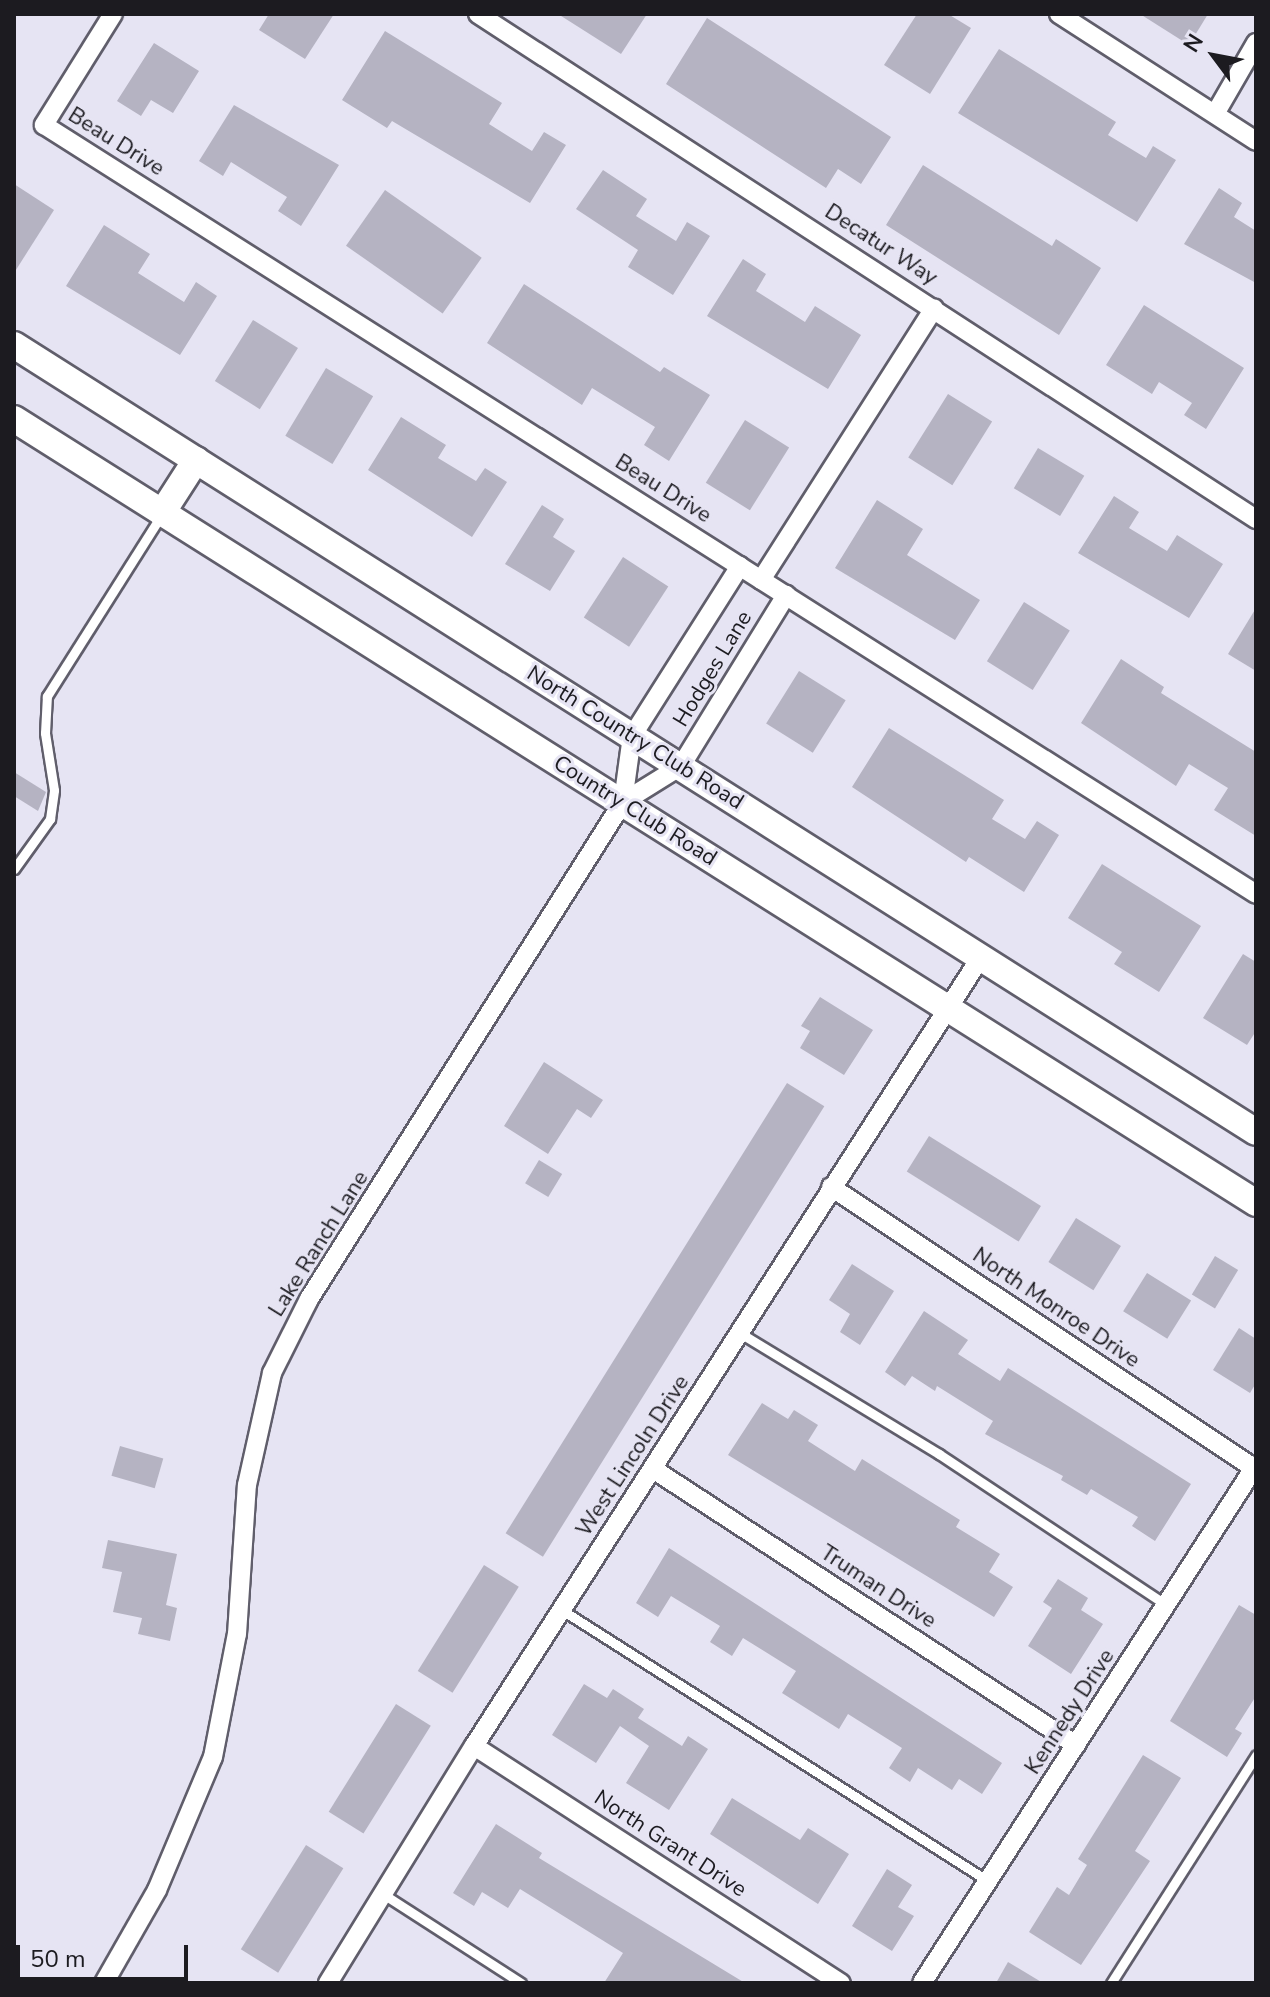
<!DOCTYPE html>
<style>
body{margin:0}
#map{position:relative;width:1270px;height:1997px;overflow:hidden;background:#e6e4f3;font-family:"Nunito Sans",sans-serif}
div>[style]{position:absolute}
.building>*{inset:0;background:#b5b3c2;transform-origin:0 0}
.roads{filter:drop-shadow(2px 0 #605e6b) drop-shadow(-2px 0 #605e6b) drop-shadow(0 2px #605e6b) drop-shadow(0 -2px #605e6b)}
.service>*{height:9px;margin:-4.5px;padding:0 4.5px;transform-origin:4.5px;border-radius:4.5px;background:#fff}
.minor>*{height:18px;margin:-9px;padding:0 9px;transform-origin:9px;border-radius:9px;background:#fff}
.secondary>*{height:26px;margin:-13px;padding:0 13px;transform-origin:13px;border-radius:13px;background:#fff}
span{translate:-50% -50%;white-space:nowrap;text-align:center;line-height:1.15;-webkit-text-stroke:6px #e6e4f3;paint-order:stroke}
.street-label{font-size:22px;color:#1c1b20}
.frame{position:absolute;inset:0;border:16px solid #1c1b20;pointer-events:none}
.north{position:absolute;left:1174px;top:16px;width:80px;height:80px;-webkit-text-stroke:6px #e6e4f3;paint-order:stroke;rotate:302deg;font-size:22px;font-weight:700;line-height:32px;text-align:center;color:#1c1b20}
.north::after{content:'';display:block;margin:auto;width:28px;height:36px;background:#1c1b20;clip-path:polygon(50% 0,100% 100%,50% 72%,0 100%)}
.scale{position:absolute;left:16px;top:1945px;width:172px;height:36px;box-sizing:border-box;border:4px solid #1c1b20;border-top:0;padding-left:10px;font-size:24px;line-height:28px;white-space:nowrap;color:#1c1b20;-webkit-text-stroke:6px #e6e4f3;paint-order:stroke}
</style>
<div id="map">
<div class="building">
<i style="clip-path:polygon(269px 14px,334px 14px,305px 59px,259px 30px)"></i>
<i style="clip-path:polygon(558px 14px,647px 14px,621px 54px)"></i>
<i style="clip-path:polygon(917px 14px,948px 14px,971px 28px,930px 94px,884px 65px)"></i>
<i style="clip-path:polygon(1140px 14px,1208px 14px,1189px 45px)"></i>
<i style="clip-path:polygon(707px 18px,891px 137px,861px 184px,838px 169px,826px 188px,666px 84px)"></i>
<i style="clip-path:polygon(385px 31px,502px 103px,489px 124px,532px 151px,544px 132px,566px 145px,530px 203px,392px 121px,387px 128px,342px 100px)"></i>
<i style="clip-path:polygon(154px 43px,199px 71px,173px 113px,151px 100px,141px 116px,117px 101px)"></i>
<i style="clip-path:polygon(999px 49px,1116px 122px,1108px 135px,1146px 158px,1153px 146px,1176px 160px,1137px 222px,958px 113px)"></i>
<i style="clip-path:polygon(234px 105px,339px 165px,301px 226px,278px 211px,287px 197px,231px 162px,223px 176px,199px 161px)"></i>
<i style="clip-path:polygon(923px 165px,1052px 246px,1056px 239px,1101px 268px,1059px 335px,886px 225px)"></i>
<i style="clip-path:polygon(603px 170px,647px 199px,636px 216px,676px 241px,687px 222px,710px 236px,673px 295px,628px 267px,638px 250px,576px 209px)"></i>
<i style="clip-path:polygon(14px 184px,54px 210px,14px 273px)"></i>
<i style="clip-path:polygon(1219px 188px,1242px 203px,1234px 217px,1256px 231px,1256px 283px,1184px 244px)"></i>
<i style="left:385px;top:190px;width:118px;height:68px;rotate:35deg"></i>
<i style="clip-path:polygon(104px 225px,150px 254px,138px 273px,184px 302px,196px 282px,217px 296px,180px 355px,66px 286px)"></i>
<i style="clip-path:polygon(743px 259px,766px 274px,756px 291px,805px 322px,815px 306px,861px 335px,828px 389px,707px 316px)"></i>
<i style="clip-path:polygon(524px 284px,660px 372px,664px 367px,710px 395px,669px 461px,644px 445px,655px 427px,592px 388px,582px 405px,487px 343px)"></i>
<i style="clip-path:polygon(1144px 305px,1244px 368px,1206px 429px,1184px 415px,1192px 403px,1159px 382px,1152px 394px,1106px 365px)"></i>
<i style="left:253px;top:320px;width:53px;height:72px;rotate:32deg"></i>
<i style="left:326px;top:368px;width:55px;height:79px;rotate:31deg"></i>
<i style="left:948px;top:394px;width:52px;height:75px;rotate:32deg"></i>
<i style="clip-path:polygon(401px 417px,446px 445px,438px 458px,476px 481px,485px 468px,507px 482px,472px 537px,368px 470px)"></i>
<i style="left:745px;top:420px;width:52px;height:74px;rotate:32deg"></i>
<i style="left:1038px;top:448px;width:54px;height:47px;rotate:31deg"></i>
<i style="clip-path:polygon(1114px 496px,1139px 512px,1129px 528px,1167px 551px,1177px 535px,1223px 564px,1189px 618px,1078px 553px)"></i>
<i style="clip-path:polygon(877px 500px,923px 529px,907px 555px,980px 600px,955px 640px,835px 568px)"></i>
<i style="clip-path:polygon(542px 505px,564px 519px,553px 537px,575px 551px,550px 591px,505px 564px)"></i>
<i style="left:623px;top:557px;width:54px;height:72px;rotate:33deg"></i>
<i style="left:1024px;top:602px;width:54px;height:70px;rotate:32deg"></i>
<i style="clip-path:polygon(1256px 608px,1256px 671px,1228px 654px)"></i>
<i style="clip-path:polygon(1121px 659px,1164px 687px,1161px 693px,1256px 752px,1256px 836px,1214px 810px,1228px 788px,1189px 764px,1176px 786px,1081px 723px)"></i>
<i style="left:799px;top:671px;width:55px;height:62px;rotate:32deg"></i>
<i style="clip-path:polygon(889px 728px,1004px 800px,992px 819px,1025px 839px,1037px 821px,1059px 835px,1024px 892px,969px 857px,966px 862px,852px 787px)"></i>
<i style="clip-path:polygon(14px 772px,46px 792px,38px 811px,14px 796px)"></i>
<i style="clip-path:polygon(1102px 864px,1201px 926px,1159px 992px,1114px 964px,1122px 952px,1068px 918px)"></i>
<i style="clip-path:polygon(1243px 954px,1256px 962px,1256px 1031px,1247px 1045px,1203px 1018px)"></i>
<i style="clip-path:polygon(820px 997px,873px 1030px,844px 1075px,800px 1048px,810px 1031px,801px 1026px)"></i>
<i style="clip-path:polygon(544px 1062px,603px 1100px,591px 1118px,577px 1109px,548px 1154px,504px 1126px)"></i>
<i style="left:787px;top:1083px;width:44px;height:531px;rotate:32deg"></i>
<i style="left:929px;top:1136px;width:132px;height:42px;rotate:32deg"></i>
<i style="left:539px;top:1160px;width:27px;height:27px;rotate:31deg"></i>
<i style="left:1076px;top:1218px;width:53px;height:52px;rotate:32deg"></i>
<i style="left:1215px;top:1256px;width:27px;height:45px;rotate:31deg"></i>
<i style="clip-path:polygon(852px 1264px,894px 1291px,860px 1345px,840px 1332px,850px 1314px,829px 1300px)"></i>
<i style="left:1147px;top:1273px;width:52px;height:45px;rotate:32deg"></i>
<i style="clip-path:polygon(924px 1311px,968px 1340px,958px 1354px,1000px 1381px,1008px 1368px,1191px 1484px,1155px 1541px,1132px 1526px,1138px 1517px,1091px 1489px,1087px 1495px,1061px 1480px,1063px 1476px,985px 1434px,993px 1421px,937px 1386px,935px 1391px,912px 1376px,905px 1386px,885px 1372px)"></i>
<i style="clip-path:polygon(1239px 1328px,1256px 1339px,1256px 1383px,1250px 1393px,1213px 1370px)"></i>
<i style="clip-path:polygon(762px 1403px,788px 1419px,794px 1410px,818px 1425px,808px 1441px,855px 1471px,862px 1459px,960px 1520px,956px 1527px,1000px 1554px,989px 1572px,1013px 1587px,994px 1617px,728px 1455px)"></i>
<i style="left:120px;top:1446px;width:45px;height:31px;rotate:16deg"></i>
<i style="clip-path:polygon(108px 1540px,177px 1554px,166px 1605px,177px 1608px,170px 1641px,138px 1634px,142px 1618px,113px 1612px,122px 1572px,102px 1568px)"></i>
<i style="clip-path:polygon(669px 1548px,1002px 1763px,982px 1794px,959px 1779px,952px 1790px,918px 1768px,910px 1782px,889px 1768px,902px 1748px,848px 1714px,839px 1729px,782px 1693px,796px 1671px,743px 1638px,732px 1656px,710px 1642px,720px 1626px,671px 1596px,658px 1617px,636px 1603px)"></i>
<i style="left:484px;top:1565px;width:41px;height:125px;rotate:32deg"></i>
<i style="clip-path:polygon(1058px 1579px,1088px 1598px,1081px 1610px,1103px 1624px,1071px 1674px,1028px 1646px,1052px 1608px,1043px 1602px)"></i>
<i style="clip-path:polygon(1239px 1605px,1256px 1615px,1256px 1696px,1235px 1729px,1242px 1733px,1227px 1757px,1170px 1721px)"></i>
<i style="clip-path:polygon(584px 1684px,607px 1698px,613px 1689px,644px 1709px,638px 1718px,682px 1746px,688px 1736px,708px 1749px,669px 1810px,626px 1783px,649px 1746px,620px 1726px,596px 1763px,552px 1735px)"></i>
<i style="left:396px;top:1704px;width:41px;height:127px;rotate:32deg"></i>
<i style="clip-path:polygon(1143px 1755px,1181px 1778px,1135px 1851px,1150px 1861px,1081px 1965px,1029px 1932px,1057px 1887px,1069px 1895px,1087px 1865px,1078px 1859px)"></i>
<i style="clip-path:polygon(732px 1798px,800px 1840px,808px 1828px,849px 1854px,818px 1904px,710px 1834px)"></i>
<i style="clip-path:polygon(496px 1824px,542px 1853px,539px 1858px,745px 1983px,604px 1983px,623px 1953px,520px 1889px,508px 1908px,482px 1892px,474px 1906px,453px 1893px)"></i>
<i style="left:306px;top:1845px;width:44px;height:123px;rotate:32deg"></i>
<i style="clip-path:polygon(887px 1869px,912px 1885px,898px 1907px,914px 1916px,892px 1951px,852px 1926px)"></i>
<i style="clip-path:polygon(1008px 1962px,1043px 1983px,996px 1983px)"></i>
</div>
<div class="roads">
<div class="service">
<i style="left:14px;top:869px;width:62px;rotate:-54.2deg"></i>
<i style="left:50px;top:819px;width:29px;rotate:-82deg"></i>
<i style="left:54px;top:790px;width:58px;rotate:-99deg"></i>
<i style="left:45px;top:733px;width:37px;rotate:-87deg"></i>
<i style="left:47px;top:696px;width:213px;rotate:-57.7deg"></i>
<i style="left:740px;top:1333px;width:233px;rotate:31.3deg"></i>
<i style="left:939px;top:1454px;width:273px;rotate:33.6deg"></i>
<i style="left:562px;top:1610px;width:505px;rotate:32.46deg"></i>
<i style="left:383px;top:1894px;width:164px;rotate:32.8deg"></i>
<i style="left:1111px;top:1983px;width:270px;rotate:-57.5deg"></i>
</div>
<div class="minor">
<i style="left:113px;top:14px;width:131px;rotate:121.9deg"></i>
<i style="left:44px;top:125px;width:1435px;rotate:32.39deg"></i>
<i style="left:478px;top:14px;width:928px;rotate:32.99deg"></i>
<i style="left:1059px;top:14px;width:234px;rotate:32.8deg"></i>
<i style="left:1215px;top:114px;width:82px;rotate:-60deg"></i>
<i style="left:740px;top:566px;width:201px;rotate:122.4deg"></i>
<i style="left:632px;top:736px;width:67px;rotate:97.8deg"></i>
<i style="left:623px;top:802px;width:68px;rotate:-31.8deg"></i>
<i style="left:681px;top:766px;width:201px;rotate:-58.4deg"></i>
<i style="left:761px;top:580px;width:322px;rotate:-57.5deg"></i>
<i style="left:831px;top:1187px;width:508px;rotate:33.6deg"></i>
<i style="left:653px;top:1469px;width:505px;rotate:33.12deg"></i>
<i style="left:474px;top:1746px;width:437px;rotate:32.9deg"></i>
<i style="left:104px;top:1983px;width:107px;rotate:-60.3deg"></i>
<i style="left:157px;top:1890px;width:144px;rotate:-67.2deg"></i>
<i style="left:213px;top:1757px;width:125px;rotate:-79deg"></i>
<i style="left:237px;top:1634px;width:149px;rotate:-86.2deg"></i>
<i style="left:247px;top:1485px;width:115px;rotate:-77.4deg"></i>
<i style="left:272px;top:1373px;width:83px;rotate:-63.4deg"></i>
<i style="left:309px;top:1299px;width:588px;rotate:-57.72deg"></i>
<i style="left:328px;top:1983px;width:278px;rotate:-58.4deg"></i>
<i style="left:474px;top:1746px;width:938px;rotate:-57.28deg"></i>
<i style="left:922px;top:1983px;width:616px;rotate:-57.19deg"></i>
</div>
<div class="secondary">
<i style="left:14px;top:345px;width:1470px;rotate:32.36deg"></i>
<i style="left:14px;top:419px;width:1469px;rotate:32.26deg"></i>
<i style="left:162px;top:513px;width:63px;rotate:-57.3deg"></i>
</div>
</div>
<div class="street-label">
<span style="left:116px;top:142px;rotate:32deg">Beau Drive</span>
<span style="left:881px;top:245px;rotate:33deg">Decatur Way</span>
<span style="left:663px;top:489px;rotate:32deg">Beau Drive</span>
<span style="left:713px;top:669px;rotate:-59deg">Hodges Lane</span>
<span style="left:635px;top:738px;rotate:32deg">North Country Club Road</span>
<span style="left:635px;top:811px;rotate:32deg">Country Club Road</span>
<span style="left:319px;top:1244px;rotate:-58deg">Lake Ranch Lane</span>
<span style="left:1056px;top:1308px;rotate:34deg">North Monroe Drive</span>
<span style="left:633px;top:1456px;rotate:-57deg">West Lincoln Drive</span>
<span style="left:878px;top:1587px;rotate:33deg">Truman Drive</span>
<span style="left:1070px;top:1712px;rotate:-57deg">Kennedy Drive</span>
<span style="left:670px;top:1844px;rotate:33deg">North Grant Drive</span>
</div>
<div class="frame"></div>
<div class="north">N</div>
<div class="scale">50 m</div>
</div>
